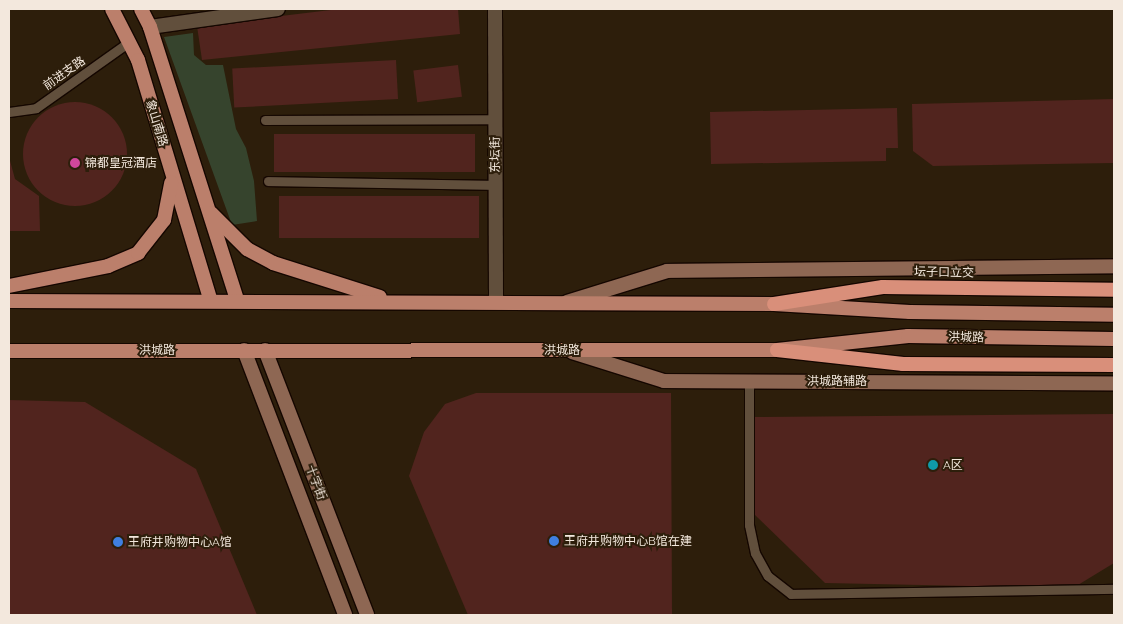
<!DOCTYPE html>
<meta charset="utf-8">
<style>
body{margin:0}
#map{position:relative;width:1123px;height:624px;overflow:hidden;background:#2d1e0b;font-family:Quicksand,"Noto Sans SC",sans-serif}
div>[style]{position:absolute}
.green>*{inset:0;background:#36442d}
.building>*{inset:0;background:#51241e;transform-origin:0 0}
.round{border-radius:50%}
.roads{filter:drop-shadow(1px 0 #150700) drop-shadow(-1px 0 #150700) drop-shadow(0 1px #150700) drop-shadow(0 -1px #150700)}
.service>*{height:9px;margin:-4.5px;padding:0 4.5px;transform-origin:4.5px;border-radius:4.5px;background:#614f3c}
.minor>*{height:14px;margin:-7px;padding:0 7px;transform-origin:7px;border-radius:7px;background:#614f3c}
.secondary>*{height:14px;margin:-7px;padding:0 7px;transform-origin:7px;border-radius:7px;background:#8e6753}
.primary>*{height:14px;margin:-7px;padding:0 7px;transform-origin:7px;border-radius:7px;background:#bb7f6b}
.trunk>*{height:14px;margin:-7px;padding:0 7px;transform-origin:7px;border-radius:7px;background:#d98f7a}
.dots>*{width:14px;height:14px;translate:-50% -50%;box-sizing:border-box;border:2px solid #2d1e0b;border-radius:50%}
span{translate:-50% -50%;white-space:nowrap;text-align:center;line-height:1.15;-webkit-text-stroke:4px #2d1e0b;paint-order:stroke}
.street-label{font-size:12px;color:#f3e8dd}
.poi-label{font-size:12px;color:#f3e8dd}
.left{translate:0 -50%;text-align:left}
.frame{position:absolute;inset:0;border:10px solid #f3e8dd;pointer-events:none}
</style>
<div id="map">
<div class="green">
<i style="clip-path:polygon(193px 33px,194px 55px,206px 65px,223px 65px,236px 129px,246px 148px,254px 181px,257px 221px,232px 225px,164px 37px)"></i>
</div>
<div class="building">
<i style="clip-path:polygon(339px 9px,458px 9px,460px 34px,202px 60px,197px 26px)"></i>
<i style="left:396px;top:60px;width:39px;height:164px;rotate:87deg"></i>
<i style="left:458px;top:65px;width:32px;height:45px;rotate:83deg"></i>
<i style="clip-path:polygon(1114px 99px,1114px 163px,933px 166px,913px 151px,912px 104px)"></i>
<i class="round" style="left:23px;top:102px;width:104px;height:104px"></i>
<i style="clip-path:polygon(897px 108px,898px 148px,886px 148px,886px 161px,711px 164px,710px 112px)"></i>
<i style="left:274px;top:134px;width:201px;height:38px"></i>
<i style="clip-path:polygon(9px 157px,15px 179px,39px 196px,40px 231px,9px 231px)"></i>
<i style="left:479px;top:196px;width:42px;height:200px;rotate:90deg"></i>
<i style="clip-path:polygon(476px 393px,671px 393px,672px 615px,468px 615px,409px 476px,424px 432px,445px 404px)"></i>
<i style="clip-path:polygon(9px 400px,85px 402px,196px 469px,257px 615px,9px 615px)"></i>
<i style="clip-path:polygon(1114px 414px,1114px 563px,1073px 588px,825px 583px,753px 513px,752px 417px)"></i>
</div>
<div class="roads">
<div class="service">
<i style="left:9px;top:112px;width:27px;rotate:-8deg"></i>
<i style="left:36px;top:108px;width:114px;rotate:-35.4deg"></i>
<i style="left:265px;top:120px;width:230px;rotate:-0.2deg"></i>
<i style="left:268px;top:181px;width:227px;rotate:1deg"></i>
<i style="left:749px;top:381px;width:144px;rotate:90deg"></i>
<i style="left:749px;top:525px;width:29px;rotate:78deg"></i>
<i style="left:755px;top:553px;width:26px;rotate:61deg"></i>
<i style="left:768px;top:576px;width:29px;rotate:38deg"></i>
<i style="left:791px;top:594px;width:323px;rotate:-0.9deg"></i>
</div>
<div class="minor">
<i style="left:495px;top:9px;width:292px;rotate:89.8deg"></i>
<i style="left:150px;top:27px;width:129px;rotate:-8deg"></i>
</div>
<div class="secondary">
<i style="left:567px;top:302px;width:105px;rotate:-17.2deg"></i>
<i style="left:667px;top:271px;width:447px;rotate:-0.6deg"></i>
<i style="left:244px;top:350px;width:284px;rotate:69.1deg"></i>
<i style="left:265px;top:350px;width:284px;rotate:68.9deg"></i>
<i style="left:572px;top:352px;width:96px;rotate:17.5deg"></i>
<i style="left:664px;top:381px;width:450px;rotate:0.3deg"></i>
</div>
<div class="primary">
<i style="left:112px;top:9px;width:57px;rotate:63deg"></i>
<i style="left:138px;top:60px;width:250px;rotate:73.2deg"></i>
<i style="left:141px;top:9px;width:20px;rotate:63deg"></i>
<i style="left:150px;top:27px;width:287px;rotate:72.3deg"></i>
<i style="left:211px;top:213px;width:51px;rotate:45deg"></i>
<i style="left:247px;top:249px;width:30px;rotate:28deg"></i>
<i style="left:273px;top:263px;width:112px;rotate:17.6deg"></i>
<i style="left:9px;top:286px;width:101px;rotate:-11.4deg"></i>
<i style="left:108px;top:266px;width:33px;rotate:-23deg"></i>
<i style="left:138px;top:253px;width:42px;rotate:-51.8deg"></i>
<i style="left:164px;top:220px;width:38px;rotate:-79deg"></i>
<i style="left:9px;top:301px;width:765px;rotate:0.22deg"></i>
<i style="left:774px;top:304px;width:136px;rotate:3.4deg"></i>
<i style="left:910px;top:312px;width:204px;rotate:0.8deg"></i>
<i style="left:9px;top:351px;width:768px;rotate:-0.07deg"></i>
<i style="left:777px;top:350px;width:132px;rotate:-6.1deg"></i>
<i style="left:908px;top:336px;width:206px;rotate:0.8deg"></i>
</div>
<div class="trunk">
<i style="left:774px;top:304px;width:110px;rotate:-8.9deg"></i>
<i style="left:883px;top:287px;width:231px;rotate:0.7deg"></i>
<i style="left:777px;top:350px;width:127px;rotate:6.3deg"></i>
<i style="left:903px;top:364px;width:211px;rotate:0.3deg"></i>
</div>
</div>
<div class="dots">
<i style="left:75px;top:163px;background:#d1479c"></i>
<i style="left:933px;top:465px;background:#0f9aa8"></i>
<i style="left:554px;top:541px;background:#3f7fe0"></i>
<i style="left:118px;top:542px;background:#3f7fe0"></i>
</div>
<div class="street-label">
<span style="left:64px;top:73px;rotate:-35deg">前进支路</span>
<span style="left:157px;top:123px;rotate:73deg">象山南路</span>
<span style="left:495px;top:155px;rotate:-90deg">东坛街</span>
<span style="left:944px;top:272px;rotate:1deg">坛子口立交</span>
<span style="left:966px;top:337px;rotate:1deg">洪城路</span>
<span style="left:157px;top:350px">洪城路</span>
<span style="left:562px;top:350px">洪城路</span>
<span style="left:837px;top:381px">洪城路辅路</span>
<span style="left:316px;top:482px;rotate:69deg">十字街</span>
</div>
<div class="poi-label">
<span class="left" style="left:85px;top:163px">锦都皇冠酒店</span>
<span class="left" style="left:943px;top:465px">A区</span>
<span class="left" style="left:564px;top:541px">王府井购物中心B馆在建</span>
<span class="left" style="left:128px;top:542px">王府井购物中心A馆</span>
</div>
<div class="frame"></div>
</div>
